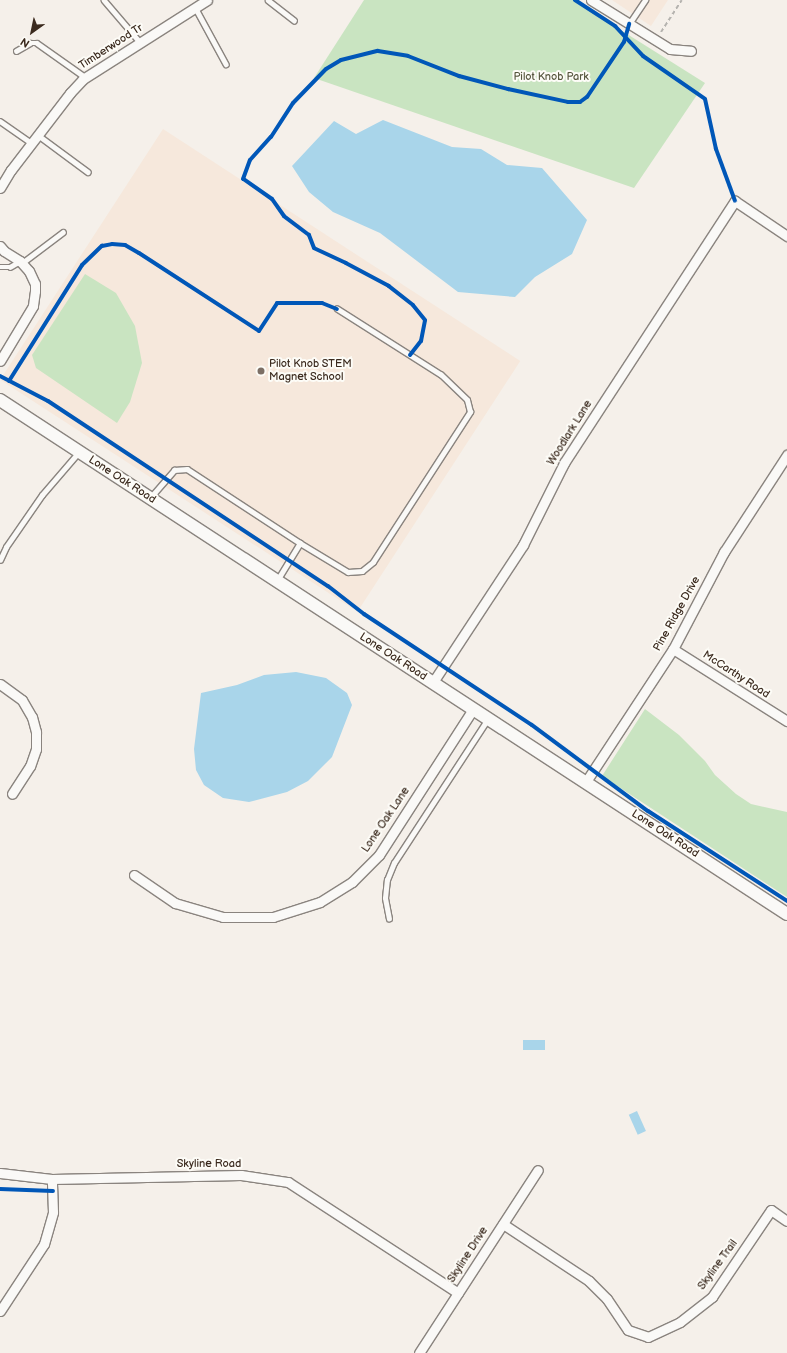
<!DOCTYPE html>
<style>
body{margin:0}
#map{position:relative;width:787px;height:1353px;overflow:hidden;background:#f5f0ea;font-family:"Balsamiq Sans",sans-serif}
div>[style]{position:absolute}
.built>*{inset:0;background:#f6e8dc;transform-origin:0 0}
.green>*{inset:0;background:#c9e4c1}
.water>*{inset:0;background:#a9d5ea;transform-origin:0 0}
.path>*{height:2px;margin-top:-1px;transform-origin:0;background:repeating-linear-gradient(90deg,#b5b3af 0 4px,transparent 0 7px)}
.roads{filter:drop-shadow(1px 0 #8a847f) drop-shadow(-1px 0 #8a847f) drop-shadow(0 1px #8a847f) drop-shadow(0 -1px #8a847f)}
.service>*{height:4.5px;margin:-2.25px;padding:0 2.25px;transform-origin:2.25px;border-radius:2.25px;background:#faf9f7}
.minor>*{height:9px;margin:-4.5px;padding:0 4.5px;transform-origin:4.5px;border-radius:4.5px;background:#faf9f7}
.secondary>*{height:12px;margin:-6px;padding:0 6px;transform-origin:6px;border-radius:6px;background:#faf9f7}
.cycleway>*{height:4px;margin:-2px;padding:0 2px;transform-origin:2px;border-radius:2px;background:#0057b8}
.dots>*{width:11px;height:11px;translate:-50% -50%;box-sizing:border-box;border:2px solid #fdfcf7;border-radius:50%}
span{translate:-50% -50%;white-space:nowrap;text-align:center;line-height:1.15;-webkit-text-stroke:4px #fdfcf7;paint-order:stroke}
.street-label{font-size:11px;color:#3b2a1e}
.park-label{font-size:11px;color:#56563e}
.poi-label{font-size:11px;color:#3b2a1e}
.left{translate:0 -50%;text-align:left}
.north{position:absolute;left:12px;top:12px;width:40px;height:40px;-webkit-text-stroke:3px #fdfcf7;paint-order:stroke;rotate:213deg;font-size:11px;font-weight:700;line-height:16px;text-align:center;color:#3b2a1e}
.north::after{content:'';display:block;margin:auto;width:14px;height:18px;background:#3b2a1e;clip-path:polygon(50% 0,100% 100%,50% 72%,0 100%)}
</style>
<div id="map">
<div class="built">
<i style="clip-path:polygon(612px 0,668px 0,651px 26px)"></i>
<i style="left:163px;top:129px;width:426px;height:299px;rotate:33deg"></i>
</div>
<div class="green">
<i style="clip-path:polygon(364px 0,573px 0,705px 83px,634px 188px,314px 78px)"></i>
<i style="clip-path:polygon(85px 274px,116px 293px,135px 326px,142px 363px,130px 402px,117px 423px,36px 368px,32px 355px)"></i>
<i style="clip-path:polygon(645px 709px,679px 735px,705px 761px,715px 775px,736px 794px,751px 804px,787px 812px,787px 897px,602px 776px)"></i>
</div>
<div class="water">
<i style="clip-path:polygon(383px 120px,452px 147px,481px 149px,507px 165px,542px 168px,587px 220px,572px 254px,535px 277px,515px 297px,458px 292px,380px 233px,333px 212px,309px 192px,292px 166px,334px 121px,356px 134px)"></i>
<i style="clip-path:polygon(296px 672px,326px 678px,347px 693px,352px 705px,332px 757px,308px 781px,287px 792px,249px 802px,223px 798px,204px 785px,196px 770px,194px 749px,201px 693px,237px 685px,264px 675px)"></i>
<i style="left:523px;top:1040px;width:22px;height:10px"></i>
<i style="left:637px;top:1111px;width:22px;height:9px;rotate:66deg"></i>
</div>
<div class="path">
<i style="left:661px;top:32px;width:38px;rotate:-57deg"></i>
</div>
<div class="roads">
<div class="service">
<i style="left:104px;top:0;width:55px;rotate:49.4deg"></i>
<i style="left:268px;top:0;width:33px;rotate:38deg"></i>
<i style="left:195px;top:7px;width:65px;rotate:61.5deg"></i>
<i style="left:629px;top:24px;width:29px;rotate:-56deg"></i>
<i style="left:16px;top:51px;width:16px;rotate:-30deg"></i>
<i style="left:30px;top:43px;width:7px"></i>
<i style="left:37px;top:43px;width:59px;rotate:35.3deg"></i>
<i style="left:0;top:121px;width:38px;rotate:35deg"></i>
<i style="left:38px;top:135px;width:62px;rotate:36.5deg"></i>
<i style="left:22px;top:263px;width:51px;rotate:-37.1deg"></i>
<i style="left:0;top:267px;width:10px"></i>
<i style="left:10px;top:267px;width:12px;rotate:-31deg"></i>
<i style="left:150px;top:498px;width:37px;rotate:-49deg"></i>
<i style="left:174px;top:470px;width:13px;rotate:-4deg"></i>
<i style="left:187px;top:469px;width:135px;rotate:33.2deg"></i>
<i style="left:300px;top:543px;width:56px;rotate:31.1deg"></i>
<i style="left:348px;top:572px;width:14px;rotate:-4deg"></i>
<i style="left:362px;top:571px;width:14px;rotate:-39deg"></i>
<i style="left:373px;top:562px;width:179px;rotate:-57.1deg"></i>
<i style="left:470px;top:412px;width:12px;rotate:-104deg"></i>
<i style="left:467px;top:400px;width:36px;rotate:-136deg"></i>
<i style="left:441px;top:375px;width:123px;rotate:-147.6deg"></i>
<i style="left:0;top:560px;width:14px;rotate:-65deg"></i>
<i style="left:6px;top:547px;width:63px;rotate:-55.3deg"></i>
<i style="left:42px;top:495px;width:55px;rotate:-49.4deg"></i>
<i style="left:278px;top:579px;width:42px;rotate:-58.6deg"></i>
<i style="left:389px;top:919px;width:21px;rotate:-101deg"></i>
<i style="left:385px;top:898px;width:18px;rotate:-84deg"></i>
<i style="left:387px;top:880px;width:18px;rotate:-68deg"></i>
<i style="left:394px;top:863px;width:172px;rotate:-56.9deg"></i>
</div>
<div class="minor">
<i style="left:591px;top:0;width:93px;rotate:31.8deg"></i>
<i style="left:670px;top:49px;width:21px;rotate:5deg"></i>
<i style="left:0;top:188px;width:21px;rotate:-59deg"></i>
<i style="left:11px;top:170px;width:97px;rotate:-52.5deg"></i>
<i style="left:70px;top:93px;width:19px;rotate:-47deg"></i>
<i style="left:83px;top:79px;width:147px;rotate:-32.5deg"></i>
<i style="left:0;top:246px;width:6px;rotate:51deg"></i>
<i style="left:4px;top:251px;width:19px;rotate:32deg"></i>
<i style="left:20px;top:261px;width:13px;rotate:48deg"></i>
<i style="left:29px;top:271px;width:14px;rotate:65deg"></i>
<i style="left:35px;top:284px;width:7px;rotate:90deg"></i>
<i style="left:35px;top:291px;width:15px;rotate:98deg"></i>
<i style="left:33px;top:306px;width:64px;rotate:121deg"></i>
<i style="left:673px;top:649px;width:135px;rotate:32.3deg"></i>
<i style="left:433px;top:682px;width:164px;rotate:-56.7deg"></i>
<i style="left:523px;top:545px;width:92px;rotate:-63.4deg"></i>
<i style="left:564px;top:463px;width:313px;rotate:-56.9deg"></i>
<i style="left:735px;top:201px;width:63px;rotate:33.9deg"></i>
<i style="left:0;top:684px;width:27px;rotate:36deg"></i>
<i style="left:22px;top:700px;width:20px;rotate:60deg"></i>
<i style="left:32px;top:717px;width:16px;rotate:75deg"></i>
<i style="left:36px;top:732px;width:17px;rotate:90deg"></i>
<i style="left:36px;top:749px;width:18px;rotate:109deg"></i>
<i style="left:30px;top:766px;width:33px;rotate:123deg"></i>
<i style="left:585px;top:783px;width:160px;rotate:-56.7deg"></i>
<i style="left:673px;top:649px;width:110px;rotate:-62.3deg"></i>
<i style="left:724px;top:552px;width:116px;rotate:-57deg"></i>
<i style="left:134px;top:875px;width:50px;rotate:34.3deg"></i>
<i style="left:175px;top:903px;width:50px;rotate:16.3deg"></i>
<i style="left:223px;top:917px;width:50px"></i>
<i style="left:273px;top:917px;width:49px;rotate:-17.7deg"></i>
<i style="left:320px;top:902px;width:38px;rotate:-32deg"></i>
<i style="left:352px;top:882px;width:38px;rotate:-45deg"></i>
<i style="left:379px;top:855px;width:174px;rotate:-57.2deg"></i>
<i style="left:0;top:1173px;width:52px;rotate:6.6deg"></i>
<i style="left:52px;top:1179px;width:189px;rotate:-1.2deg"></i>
<i style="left:241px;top:1175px;width:48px;rotate:8.5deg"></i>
<i style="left:288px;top:1182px;width:203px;rotate:33.1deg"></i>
<i style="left:503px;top:1224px;width:103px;rotate:33.5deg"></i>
<i style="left:589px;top:1281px;width:25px;rotate:45deg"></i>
<i style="left:607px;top:1299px;width:37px;rotate:56deg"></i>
<i style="left:628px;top:1330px;width:21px;rotate:19deg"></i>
<i style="left:648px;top:1337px;width:35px;rotate:-25deg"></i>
<i style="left:680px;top:1322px;width:41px;rotate:-38deg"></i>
<i style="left:712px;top:1297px;width:105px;rotate:-55.9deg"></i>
<i style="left:771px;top:1210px;width:19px;rotate:35deg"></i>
<i style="left:0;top:1311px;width:80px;rotate:-56.7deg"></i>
<i style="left:44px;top:1244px;width:33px;rotate:-74deg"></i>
<i style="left:53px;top:1212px;width:33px;rotate:-92deg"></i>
<i style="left:419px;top:1353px;width:218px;rotate:-57deg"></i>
</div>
<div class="secondary">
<i style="left:0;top:400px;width:940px;rotate:33.15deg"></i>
</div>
</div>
<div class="cycleway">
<i style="left:575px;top:0;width:48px;rotate:33deg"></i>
<i style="left:615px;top:26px;width:41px;rotate:47deg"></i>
<i style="left:643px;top:56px;width:75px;rotate:34.7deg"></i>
<i style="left:705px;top:99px;width:51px;rotate:77.6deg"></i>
<i style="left:716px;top:149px;width:55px;rotate:69.9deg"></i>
<i style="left:410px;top:355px;width:18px;rotate:-52deg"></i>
<i style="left:421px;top:341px;width:21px;rotate:-79deg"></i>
<i style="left:425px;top:320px;width:19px;rotate:-129deg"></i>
<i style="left:413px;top:305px;width:31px;rotate:-142deg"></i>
<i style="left:389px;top:286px;width:49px;rotate:-151.9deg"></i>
<i style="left:346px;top:263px;width:35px;rotate:-155deg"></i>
<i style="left:314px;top:248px;width:14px;rotate:-111deg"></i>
<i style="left:309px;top:235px;width:31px;rotate:-143deg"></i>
<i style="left:284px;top:216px;width:21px;rotate:-125deg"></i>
<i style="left:272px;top:199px;width:35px;rotate:-145deg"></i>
<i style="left:243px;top:179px;width:20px;rotate:-70deg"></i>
<i style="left:250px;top:160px;width:31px;rotate:-48deg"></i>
<i style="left:271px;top:137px;width:40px;rotate:-57.1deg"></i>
<i style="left:293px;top:103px;width:47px;rotate:-45.9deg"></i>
<i style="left:326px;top:69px;width:17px;rotate:-31deg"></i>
<i style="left:341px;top:60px;width:38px;rotate:-14deg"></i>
<i style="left:378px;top:51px;width:30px;rotate:9deg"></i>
<i style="left:408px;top:56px;width:55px;rotate:21.4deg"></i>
<i style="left:459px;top:76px;width:51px;rotate:14.9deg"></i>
<i style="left:508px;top:89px;width:61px;rotate:12.2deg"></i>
<i style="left:568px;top:102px;width:12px"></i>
<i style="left:580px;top:102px;width:9px;rotate:-36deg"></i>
<i style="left:587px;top:97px;width:66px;rotate:-56.1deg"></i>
<i style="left:624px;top:42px;width:19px;rotate:-74deg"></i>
<i style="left:0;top:376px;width:54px;rotate:27.5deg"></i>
<i style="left:48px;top:401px;width:336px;rotate:33.5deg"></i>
<i style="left:328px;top:586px;width:46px;rotate:37.9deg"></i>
<i style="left:364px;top:614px;width:201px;rotate:33.5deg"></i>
<i style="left:532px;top:725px;width:144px;rotate:36.6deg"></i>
<i style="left:648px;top:811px;width:166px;rotate:32.9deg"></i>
<i style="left:9px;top:381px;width:137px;rotate:-57.8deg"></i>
<i style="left:82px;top:265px;width:28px;rotate:-44deg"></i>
<i style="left:102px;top:246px;width:10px;rotate:-11deg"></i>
<i style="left:112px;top:244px;width:13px;rotate:4deg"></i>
<i style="left:125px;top:245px;width:16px;rotate:30deg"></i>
<i style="left:139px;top:253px;width:143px;rotate:33deg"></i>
<i style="left:259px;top:331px;width:33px;rotate:-57deg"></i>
<i style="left:277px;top:303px;width:45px"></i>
<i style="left:322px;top:303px;width:16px;rotate:22deg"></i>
<i style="left:0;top:1189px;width:53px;rotate:2.2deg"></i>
</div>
<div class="dots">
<i style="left:261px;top:371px;background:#7c6f65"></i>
</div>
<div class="street-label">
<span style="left:111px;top:47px;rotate:-33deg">Timberwood Tr</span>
<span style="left:570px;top:433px;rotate:-58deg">Woodlark Lane</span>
<span style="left:122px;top:480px;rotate:33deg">Lone Oak Road</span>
<span style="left:677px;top:614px;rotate:-61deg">Pine Ridge Drive</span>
<span style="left:393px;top:657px;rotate:33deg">Lone Oak Road</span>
<span style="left:736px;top:675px;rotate:33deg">McCarthy Road</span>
<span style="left:386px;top:820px;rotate:-56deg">Lone Oak Lane</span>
<span style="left:665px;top:834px;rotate:33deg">Lone Oak Road</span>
<span style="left:209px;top:1164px">Skyline Road</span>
<span style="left:468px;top:1255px;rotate:-57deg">Skyline Drive</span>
<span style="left:718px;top:1265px;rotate:-54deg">Skyline Trail</span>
</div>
<div class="park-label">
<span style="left:551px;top:77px">Pilot Knob Park</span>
</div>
<div class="poi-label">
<span class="left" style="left:269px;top:371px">Pilot Knob STEM<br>Magnet School</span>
</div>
<div class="north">N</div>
</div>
